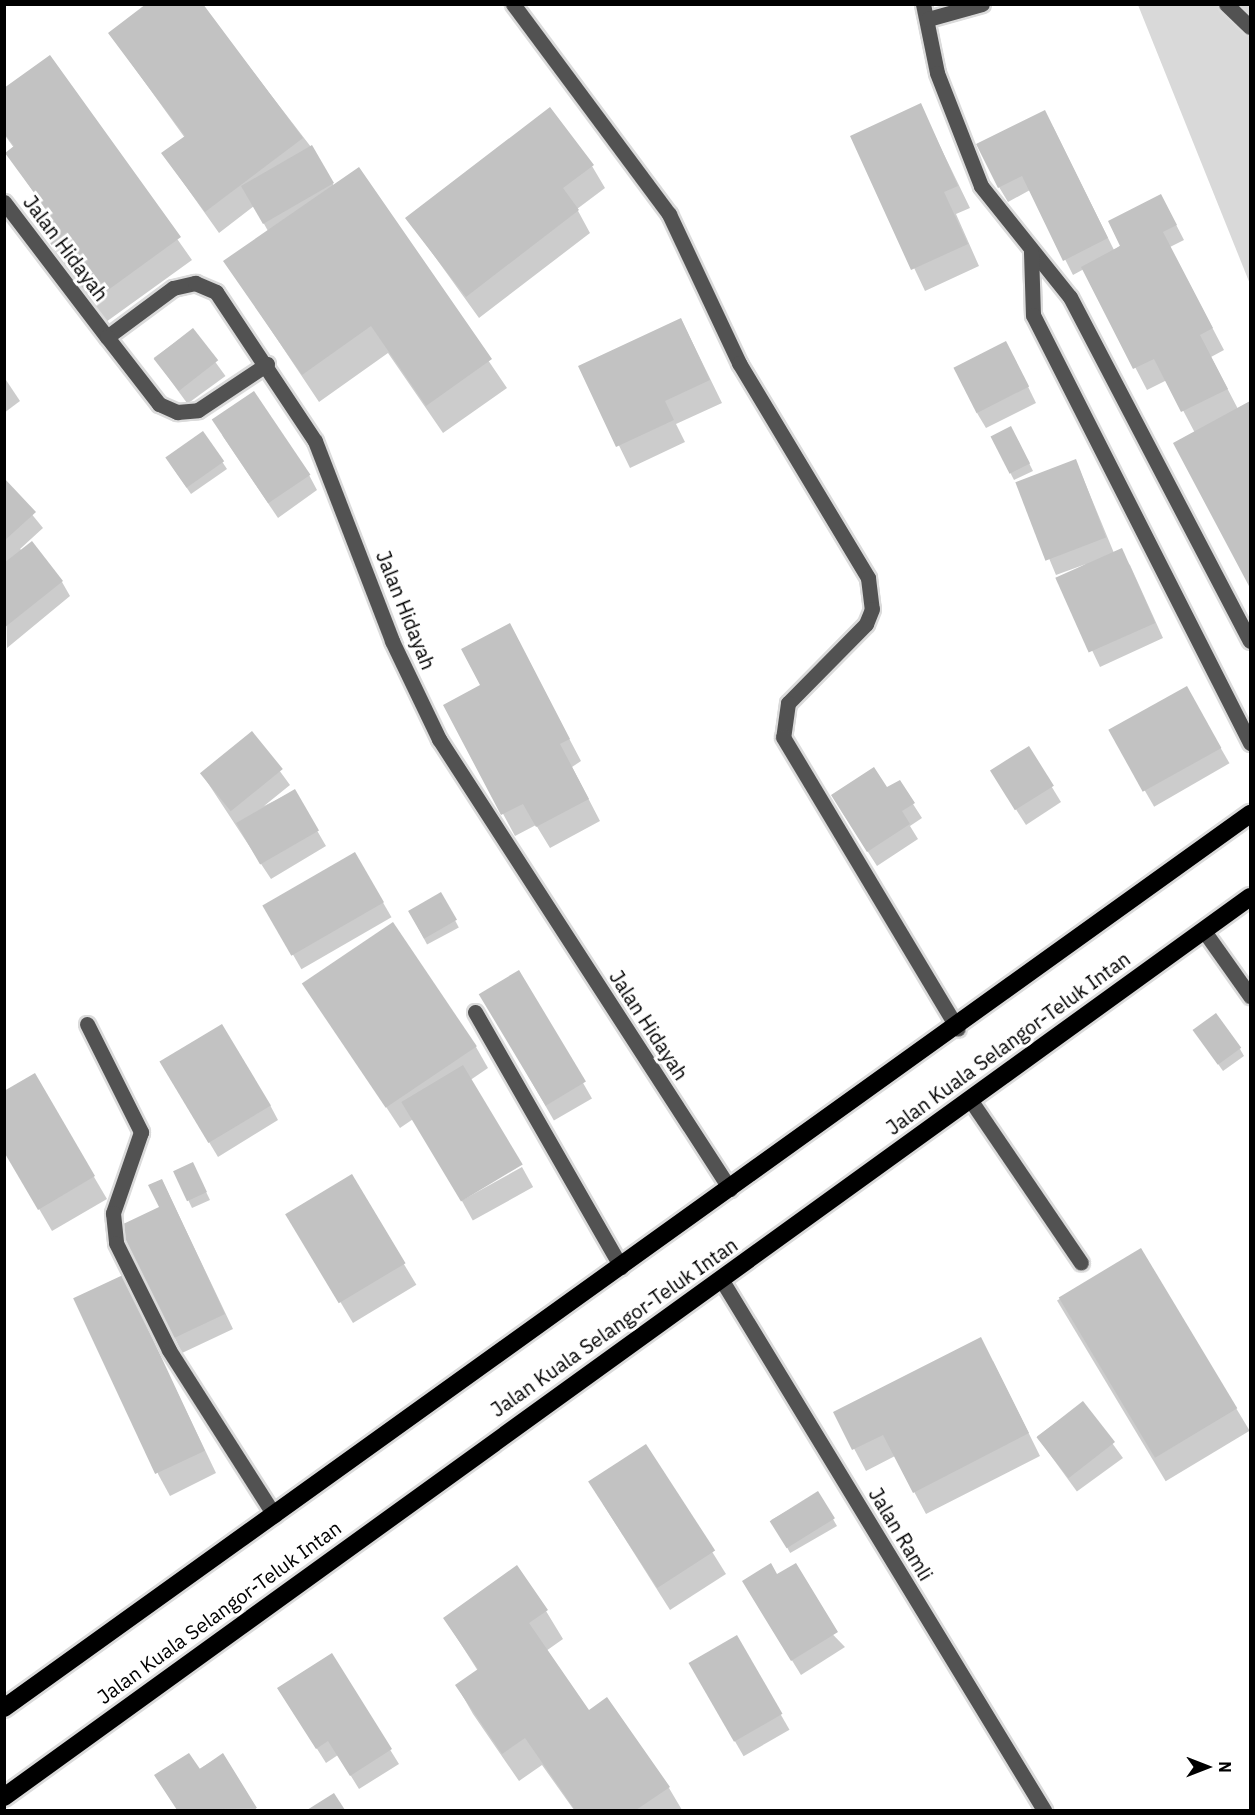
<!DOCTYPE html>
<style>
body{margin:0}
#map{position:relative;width:1255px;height:1815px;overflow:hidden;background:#fff;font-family:"IBM Plex Sans",sans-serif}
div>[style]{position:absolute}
.green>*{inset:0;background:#d9d9d9}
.shadow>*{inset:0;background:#0003;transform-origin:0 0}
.building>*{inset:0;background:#c2c2c2;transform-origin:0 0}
.roads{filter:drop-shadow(2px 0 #dbdbdb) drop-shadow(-2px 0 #dbdbdb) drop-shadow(0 2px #dbdbdb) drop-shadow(0 -2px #dbdbdb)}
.minor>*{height:15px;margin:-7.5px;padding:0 7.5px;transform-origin:7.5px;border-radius:7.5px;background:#525252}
.highway>*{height:18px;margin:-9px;padding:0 9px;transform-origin:9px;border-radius:9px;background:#000}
span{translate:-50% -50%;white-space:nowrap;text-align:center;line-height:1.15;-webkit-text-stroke:6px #fff;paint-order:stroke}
.street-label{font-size:20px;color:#000}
.frame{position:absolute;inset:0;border:6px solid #000;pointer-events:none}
.north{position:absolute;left:1177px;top:1737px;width:60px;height:60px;-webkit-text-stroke:4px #fff;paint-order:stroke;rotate:90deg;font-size:16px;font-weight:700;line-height:24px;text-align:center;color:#000}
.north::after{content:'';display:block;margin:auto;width:21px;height:27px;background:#000;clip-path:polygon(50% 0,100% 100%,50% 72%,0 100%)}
</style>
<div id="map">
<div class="green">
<i style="clip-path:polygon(1138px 5px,1250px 5px,1250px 284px)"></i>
</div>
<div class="shadow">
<i style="clip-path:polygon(201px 4px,311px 147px,334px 186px,358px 169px,507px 388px,443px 433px,388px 353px,319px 402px,225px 261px,268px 231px,254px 206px,219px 233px,163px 154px,185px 138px,110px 34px)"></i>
<i style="clip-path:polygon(49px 57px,192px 260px,106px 322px,55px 252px,43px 230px,54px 222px,7px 153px,14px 148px,4px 134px,4px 90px)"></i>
<i style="clip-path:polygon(920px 105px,970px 208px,956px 214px,979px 266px,925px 291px,852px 137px)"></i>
<i style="clip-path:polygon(1053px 127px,1114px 250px,1169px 211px,1184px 240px,1170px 247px,1224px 350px,1211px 357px,1238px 409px,1250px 403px,1250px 585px,1175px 443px,1195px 433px,1167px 380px,1147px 390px,1084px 269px,1073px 275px,1030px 190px,1008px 202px,999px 187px)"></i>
<i style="clip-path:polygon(592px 166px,605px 188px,577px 209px,590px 233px,479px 318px,407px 218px)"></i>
<i style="clip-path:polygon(681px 319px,722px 403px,676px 424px,685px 442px,630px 468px,580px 366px)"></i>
<i style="left:192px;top:330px;width:57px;height:47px;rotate:54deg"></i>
<i style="clip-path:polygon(1014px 358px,1036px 403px,986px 428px,977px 413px)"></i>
<i style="clip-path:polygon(4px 377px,20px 401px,4px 413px)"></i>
<i style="clip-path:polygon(203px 433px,227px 469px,191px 494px,171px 465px)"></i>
<i style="clip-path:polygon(222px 435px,309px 475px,317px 490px,278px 518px)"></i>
<i style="clip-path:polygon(1015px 435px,1033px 471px,1014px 480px,992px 437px)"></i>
<i style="clip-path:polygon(1076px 461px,1114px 553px,1130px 565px,1163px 638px,1100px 667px,1058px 579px,1086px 564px,1056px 575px,1018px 484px)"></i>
<i style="clip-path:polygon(4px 480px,43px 528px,20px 549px,62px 582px,70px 596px,7px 648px)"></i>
<i style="clip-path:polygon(521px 647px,581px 761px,572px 767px,600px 821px,550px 848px,536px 825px,515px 836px,445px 706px,482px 685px)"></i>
<i style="left:1186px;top:688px;width:87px;height:87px;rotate:60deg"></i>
<i style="clip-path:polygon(252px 733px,290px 785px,264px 806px,294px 791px,326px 846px,271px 879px,202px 774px)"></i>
<i style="clip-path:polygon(1028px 748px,1061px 802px,1026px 825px,1001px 786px)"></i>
<i style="clip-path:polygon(887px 790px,913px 804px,922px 818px,910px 826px,918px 839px,877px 866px,841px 810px)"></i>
<i style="left:355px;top:854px;width:73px;height:104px;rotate:60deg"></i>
<i style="left:441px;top:894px;width:38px;height:36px;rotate:62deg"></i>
<i style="left:519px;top:972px;width:146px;height:44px;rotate:60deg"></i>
<i style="clip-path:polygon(304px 983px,476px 1047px,488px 1068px,400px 1128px)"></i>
<i style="clip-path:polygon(1199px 1037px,1240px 1049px,1244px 1056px,1223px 1071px)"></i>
<i style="clip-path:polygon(161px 1062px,270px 1105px,278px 1120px,218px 1157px)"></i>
<i style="clip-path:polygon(34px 1075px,107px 1199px,52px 1231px,4px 1149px)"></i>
<i style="left:522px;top:1167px;width:23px;height:69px;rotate:61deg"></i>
<i style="clip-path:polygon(196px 1171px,210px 1200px,192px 1208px,175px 1172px)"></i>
<i style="left:351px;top:1176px;width:127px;height:74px;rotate:59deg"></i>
<i style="clip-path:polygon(162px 1180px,233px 1329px,182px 1353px,121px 1227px,161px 1208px)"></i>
<i style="left:1141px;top:1250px;width:211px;height:98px;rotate:59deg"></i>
<i style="clip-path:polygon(122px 1277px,216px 1473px,170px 1496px,158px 1474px)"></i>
<i style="clip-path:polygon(993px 1361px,1040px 1456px,926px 1514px,895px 1456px,866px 1471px,835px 1413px)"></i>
<i style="left:1083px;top:1403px;width:68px;height:57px;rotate:54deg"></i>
<i style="clip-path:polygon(646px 1446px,726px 1574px,670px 1610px,603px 1504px)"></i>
<i style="left:818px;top:1493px;width:38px;height:54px;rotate:60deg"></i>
<i style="clip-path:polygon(776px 1576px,845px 1647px,801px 1675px,753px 1597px)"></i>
<i style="clip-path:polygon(546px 1611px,563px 1639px,546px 1651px,588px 1712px,669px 1788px,682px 1810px,574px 1810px,542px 1765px,519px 1781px,473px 1714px,457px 1686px,478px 1671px,445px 1619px)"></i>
<i style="left:736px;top:1637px;width:107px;height:53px;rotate:60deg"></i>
<i style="clip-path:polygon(331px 1655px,399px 1764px,359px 1789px,338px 1755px,326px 1763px,288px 1703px)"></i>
<i style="clip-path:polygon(222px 1755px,257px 1810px,178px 1810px,165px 1790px)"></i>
</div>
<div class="building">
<i style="clip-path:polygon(146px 4px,203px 4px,303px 138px,205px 212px,161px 153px,185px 136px,108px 33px)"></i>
<i style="clip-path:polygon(50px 55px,181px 237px,93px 301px,41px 230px,54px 220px,5px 153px,14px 146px,4px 133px,4px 88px)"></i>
<i style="clip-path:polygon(921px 103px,958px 186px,944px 192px,968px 244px,911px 270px,850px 136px)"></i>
<i style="clip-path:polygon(550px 107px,594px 165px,563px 188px,579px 210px,466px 297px,405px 218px)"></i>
<i style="clip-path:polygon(1045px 110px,1108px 238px,1063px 261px,1022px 176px,998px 188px,976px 144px)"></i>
<i style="left:312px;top:145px;width:44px;height:82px;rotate:60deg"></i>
<i style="clip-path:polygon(359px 167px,492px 359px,426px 406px,371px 326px,302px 375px,223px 261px)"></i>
<i style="clip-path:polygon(1161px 194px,1177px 225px,1163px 232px,1213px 328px,1200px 335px,1228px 389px,1181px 412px,1154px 359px,1133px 369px,1081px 267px,1120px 246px,1108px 221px)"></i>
<i style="clip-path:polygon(681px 318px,710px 380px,665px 401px,674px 420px,616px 447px,578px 366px)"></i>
<i style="left:193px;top:328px;width:41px;height:50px;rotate:52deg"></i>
<i style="left:1006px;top:341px;width:51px;height:59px;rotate:63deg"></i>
<i style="left:254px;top:391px;width:101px;height:51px;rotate:56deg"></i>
<i style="clip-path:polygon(1250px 401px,1250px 588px,1173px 443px)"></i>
<i style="left:1011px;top:426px;width:42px;height:23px;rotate:63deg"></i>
<i style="left:203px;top:431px;width:37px;height:46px;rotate:55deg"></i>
<i style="left:1076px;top:459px;width:84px;height:65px;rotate:69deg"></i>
<i style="clip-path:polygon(4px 478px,36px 512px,4px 541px)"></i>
<i style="clip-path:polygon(32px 541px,63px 581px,4px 628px,4px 563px)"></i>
<i style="left:1122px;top:548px;width:82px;height:73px;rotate:66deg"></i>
<i style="clip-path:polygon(510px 623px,570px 739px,560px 744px,589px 799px,536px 827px,523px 804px,501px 815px,443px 705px,480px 685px,461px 649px)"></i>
<i style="left:1187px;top:686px;width:71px;height:90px;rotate:61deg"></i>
<i style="left:252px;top:731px;width:49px;height:67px;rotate:51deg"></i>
<i style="left:1029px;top:746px;width:47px;height:46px;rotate:58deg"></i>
<i style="clip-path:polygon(874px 767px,887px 787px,900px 780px,915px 803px,902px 811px,910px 824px,867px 852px,831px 795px)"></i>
<i style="left:295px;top:789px;width:48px;height:68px;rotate:60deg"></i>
<i style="left:355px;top:852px;width:58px;height:107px;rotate:60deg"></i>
<i style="left:441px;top:892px;width:32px;height:38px;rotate:60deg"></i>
<i style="left:393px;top:922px;width:150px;height:110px;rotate:56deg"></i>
<i style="left:519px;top:970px;width:130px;height:47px;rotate:59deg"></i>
<i style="left:1216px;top:1013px;width:43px;height:29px;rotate:54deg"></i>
<i style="left:222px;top:1024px;width:95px;height:73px;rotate:59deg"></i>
<i style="left:463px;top:1065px;width:116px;height:72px;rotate:59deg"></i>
<i style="clip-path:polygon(35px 1073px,95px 1176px,38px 1210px,4px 1152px,4px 1091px)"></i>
<i style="left:193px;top:1162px;width:33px;height:22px;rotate:65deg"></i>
<i style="left:352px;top:1174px;width:104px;height:78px;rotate:59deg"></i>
<i style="clip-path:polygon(162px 1179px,225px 1314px,172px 1339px,119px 1226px,159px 1207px,148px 1185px)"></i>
<i style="left:1141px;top:1248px;width:187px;height:96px;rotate:59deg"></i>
<i style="left:123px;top:1275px;width:194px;height:55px;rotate:65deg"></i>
<i style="clip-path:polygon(981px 1337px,1029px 1433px,913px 1493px,883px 1435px,852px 1450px,833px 1412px)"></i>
<i style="left:1083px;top:1401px;width:52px;height:59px;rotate:52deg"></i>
<i style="left:646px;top:1444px;width:127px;height:69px;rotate:57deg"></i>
<i style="left:818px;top:1491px;width:32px;height:57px;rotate:58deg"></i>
<i style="clip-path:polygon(771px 1563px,777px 1574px,796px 1563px,838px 1632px,791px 1661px,742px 1581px)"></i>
<i style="clip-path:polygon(517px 1565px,548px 1610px,529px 1623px,589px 1710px,607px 1697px,670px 1787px,636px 1810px,575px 1810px,525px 1738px,502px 1754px,455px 1685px,478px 1669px,443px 1618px)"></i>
<i style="left:737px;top:1635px;width:91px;height:56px;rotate:60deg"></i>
<i style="clip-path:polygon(332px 1653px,392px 1749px,350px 1776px,328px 1741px,316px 1749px,277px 1688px)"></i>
<i style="clip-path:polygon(189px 1753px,200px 1769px,223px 1753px,257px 1808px,177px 1810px,154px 1775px)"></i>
<i style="clip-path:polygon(334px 1793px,345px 1810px,307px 1810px)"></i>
</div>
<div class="roads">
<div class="minor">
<i style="left:513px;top:4px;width:262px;rotate:53.4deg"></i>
<i style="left:669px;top:214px;width:165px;rotate:64.8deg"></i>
<i style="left:739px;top:363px;width:251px;rotate:59deg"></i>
<i style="left:868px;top:578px;width:31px;rotate:83deg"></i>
<i style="left:872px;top:609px;width:16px;rotate:112deg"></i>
<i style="left:866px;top:624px;width:111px;rotate:134.6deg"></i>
<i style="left:788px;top:703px;width:34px;rotate:98deg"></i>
<i style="left:783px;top:737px;width:340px;rotate:59.1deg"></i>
<i style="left:923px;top:4px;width:70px;rotate:78.5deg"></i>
<i style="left:937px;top:73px;width:121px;rotate:68.7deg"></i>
<i style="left:981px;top:186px;width:142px;rotate:51.3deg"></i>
<i style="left:1070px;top:297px;width:388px;rotate:62.4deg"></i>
<i style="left:1226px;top:4px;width:33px;rotate:44deg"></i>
<i style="left:928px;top:19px;width:56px;rotate:-15.5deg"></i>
<i style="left:4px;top:202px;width:170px;rotate:52.7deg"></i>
<i style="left:107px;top:337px;width:82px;rotate:-36.6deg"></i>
<i style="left:173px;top:288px;width:23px;rotate:-13deg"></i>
<i style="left:195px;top:283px;width:23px;rotate:23deg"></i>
<i style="left:216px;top:292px;width:179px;rotate:56.4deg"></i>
<i style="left:315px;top:441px;width:214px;rotate:68.9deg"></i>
<i style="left:392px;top:641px;width:109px;rotate:64.4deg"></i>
<i style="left:439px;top:739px;width:536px;rotate:57.11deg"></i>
<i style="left:1031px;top:252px;width:63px;rotate:88.2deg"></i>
<i style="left:1033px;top:315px;width:480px;rotate:63.1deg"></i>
<i style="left:107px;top:337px;width:85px;rotate:52.2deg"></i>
<i style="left:159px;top:404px;width:20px;rotate:24deg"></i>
<i style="left:177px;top:412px;width:21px;rotate:-5deg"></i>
<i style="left:198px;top:410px;width:83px;rotate:-33.7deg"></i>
<i style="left:1204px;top:931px;width:80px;rotate:54.7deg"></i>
<i style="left:475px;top:1012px;width:294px;rotate:60.2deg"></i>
<i style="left:87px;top:1024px;width:121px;rotate:63.4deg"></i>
<i style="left:141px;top:1132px;width:86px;rotate:109.1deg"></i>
<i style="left:113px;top:1213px;width:30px;rotate:84deg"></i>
<i style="left:116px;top:1243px;width:119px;rotate:63.6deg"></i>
<i style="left:169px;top:1350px;width:196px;rotate:57.5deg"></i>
<i style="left:969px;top:1098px;width:199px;rotate:55.8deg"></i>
<i style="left:721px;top:1279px;width:622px;rotate:58.69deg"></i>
</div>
<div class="highway">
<i style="left:4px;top:1708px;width:1534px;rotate:-35.66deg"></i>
<i style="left:4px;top:1797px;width:1537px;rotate:-35.84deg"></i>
</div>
</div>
<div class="street-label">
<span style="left:66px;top:248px;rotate:53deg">Jalan Hidayah</span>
<span style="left:406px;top:610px;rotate:68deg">Jalan Hidayah</span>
<span style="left:649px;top:1025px;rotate:57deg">Jalan Hidayah</span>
<span style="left:1008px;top:1043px;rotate:-36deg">Jalan Kuala Selangor-Teluk Intan</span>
<span style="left:614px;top:1327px;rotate:-35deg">Jalan Kuala Selangor-Teluk Intan</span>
<span style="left:901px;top:1534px;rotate:59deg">Jalan Ramli</span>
<span style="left:219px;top:1612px;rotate:-36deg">Jalan Kuala Selangor-Teluk Intan</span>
</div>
<div class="frame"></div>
<div class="north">N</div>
</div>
